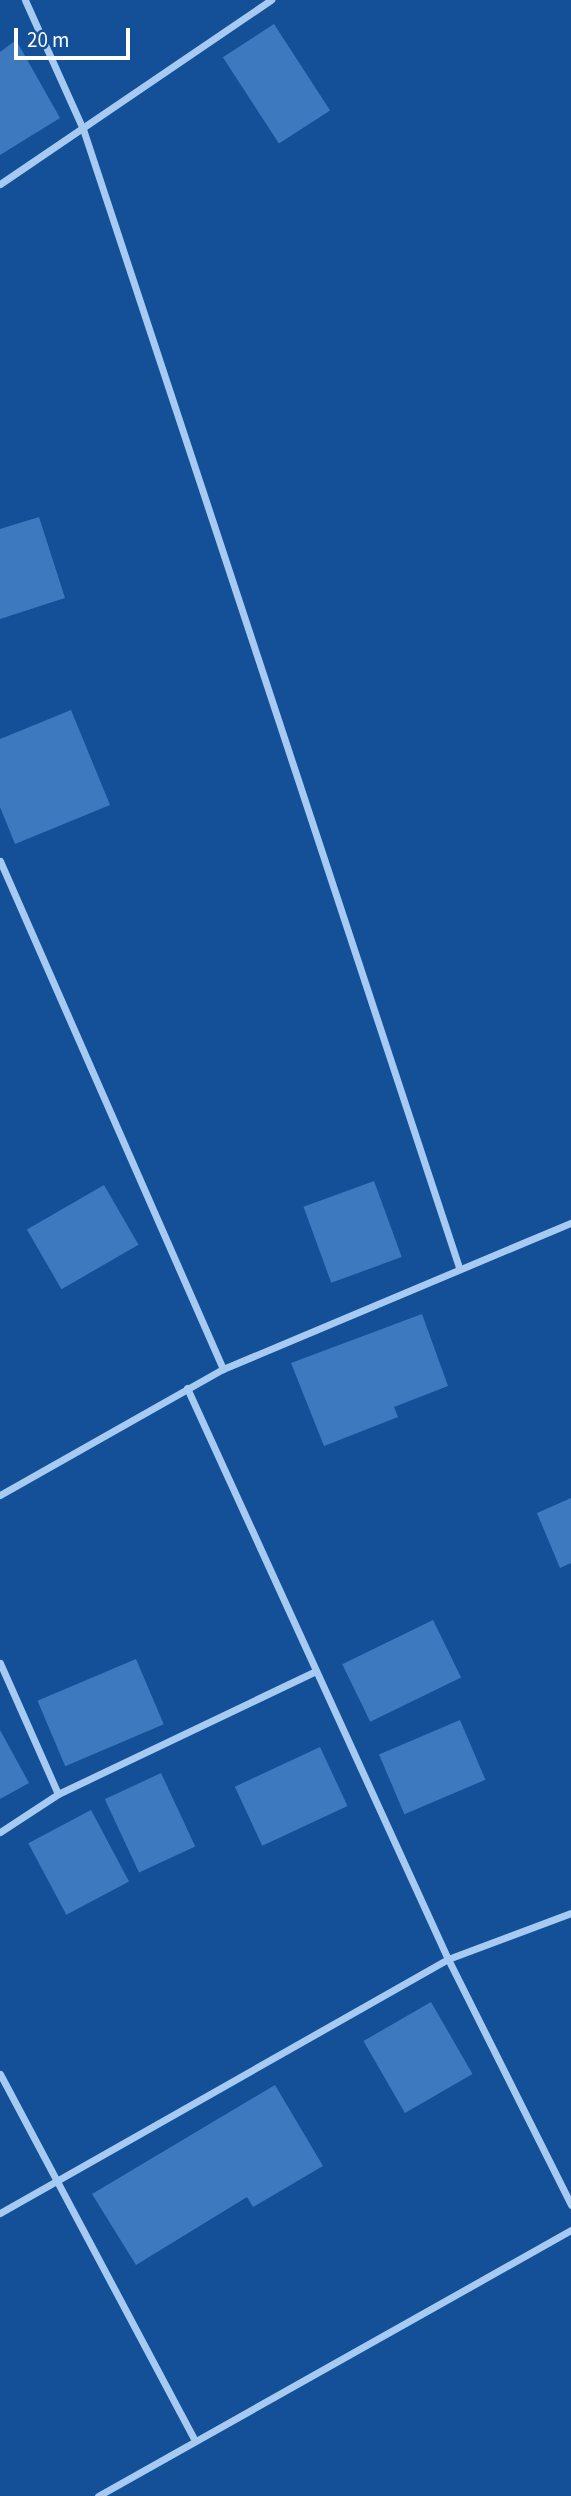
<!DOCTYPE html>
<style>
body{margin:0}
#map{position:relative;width:571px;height:2496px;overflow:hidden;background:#145097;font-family:"Source Sans 3",sans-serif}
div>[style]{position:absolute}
.building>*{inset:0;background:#3d79bf;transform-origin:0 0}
.minor>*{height:7px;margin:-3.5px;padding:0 3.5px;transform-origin:3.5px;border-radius:3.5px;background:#a6caf2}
span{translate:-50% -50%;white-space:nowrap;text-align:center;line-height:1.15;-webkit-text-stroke:6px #145097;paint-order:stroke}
.scale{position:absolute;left:14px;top:28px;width:116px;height:32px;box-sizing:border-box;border:4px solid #fff;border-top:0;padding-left:9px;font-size:21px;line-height:24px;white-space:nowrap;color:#fff;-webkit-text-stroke:5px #145097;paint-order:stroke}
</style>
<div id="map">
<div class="building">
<i style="left:274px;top:24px;width:103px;height:61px;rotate:57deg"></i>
<i style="clip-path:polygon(16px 40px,60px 118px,0 155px,0 52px)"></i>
<i style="clip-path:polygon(39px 517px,65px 598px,0 619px,0 529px)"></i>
<i style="clip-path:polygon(71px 710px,110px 805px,15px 844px,0 807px,0 739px)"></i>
<i style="left:374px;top:1181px;width:81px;height:75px;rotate:70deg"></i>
<i style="left:104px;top:1185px;width:69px;height:89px;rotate:60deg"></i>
<i style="clip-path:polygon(422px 1314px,448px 1386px,394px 1407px,398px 1417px,324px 1446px,291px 1363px)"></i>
<i style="clip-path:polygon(571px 1498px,571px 1563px,560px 1568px,537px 1513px)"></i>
<i style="left:433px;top:1620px;width:64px;height:101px;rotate:64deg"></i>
<i style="left:136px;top:1659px;width:71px;height:107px;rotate:67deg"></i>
<i style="left:460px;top:1720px;width:65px;height:88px;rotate:67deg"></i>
<i style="clip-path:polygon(0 1730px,29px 1783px,0 1799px)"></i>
<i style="left:320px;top:1747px;width:65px;height:94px;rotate:65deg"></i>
<i style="left:161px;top:1773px;width:81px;height:62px;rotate:65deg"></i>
<i style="left:91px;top:1810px;width:81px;height:71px;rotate:62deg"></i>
<i style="left:431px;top:2002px;width:83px;height:78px;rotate:60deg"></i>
<i style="clip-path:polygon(275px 2085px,323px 2166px,253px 2207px,247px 2197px,136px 2265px,92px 2194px)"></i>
</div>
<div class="minor">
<i style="left:25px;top:0;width:141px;rotate:65.8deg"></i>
<i style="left:83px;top:129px;width:1199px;rotate:71.72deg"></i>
<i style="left:0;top:184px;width:328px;rotate:-34.2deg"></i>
<i style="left:0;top:861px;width:555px;rotate:66.3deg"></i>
<i style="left:187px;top:1388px;width:628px;rotate:65.44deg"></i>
<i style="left:448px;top:1959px;width:275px;rotate:63.4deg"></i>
<i style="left:0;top:1495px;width:256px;rotate:-29.5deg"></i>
<i style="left:223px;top:1369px;width:377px;rotate:-22.8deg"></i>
<i style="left:0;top:1663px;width:143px;rotate:66.1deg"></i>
<i style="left:0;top:1832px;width:69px;rotate:-33.2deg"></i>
<i style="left:58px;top:1794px;width:284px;rotate:-25.5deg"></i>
<i style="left:0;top:2074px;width:413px;rotate:62deg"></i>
<i style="left:0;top:2213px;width:515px;rotate:-29.55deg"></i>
<i style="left:448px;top:1959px;width:131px;rotate:-20.5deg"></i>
<i style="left:98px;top:2496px;width:543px;rotate:-29.35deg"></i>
</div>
<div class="scale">20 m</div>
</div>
